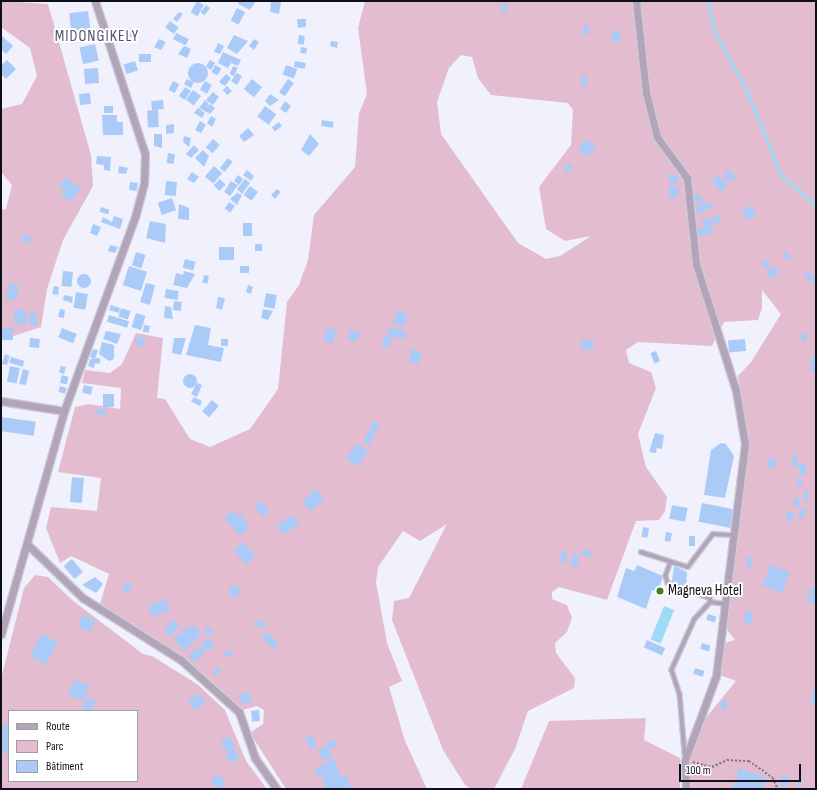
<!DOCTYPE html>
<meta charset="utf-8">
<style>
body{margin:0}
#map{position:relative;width:817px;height:790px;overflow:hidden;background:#f1f1fd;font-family:"Sofia Sans Condensed",sans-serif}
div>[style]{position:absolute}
.green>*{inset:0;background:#e3bccf}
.water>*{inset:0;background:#9ddbf6;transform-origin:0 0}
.stream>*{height:2.5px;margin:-1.25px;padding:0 1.25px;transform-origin:1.25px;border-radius:1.25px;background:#9ddbf6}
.building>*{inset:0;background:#aacbf8;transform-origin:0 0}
.round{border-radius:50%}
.path>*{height:1.5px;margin-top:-0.75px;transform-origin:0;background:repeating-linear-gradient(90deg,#777781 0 2px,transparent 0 4px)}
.roads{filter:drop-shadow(1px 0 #cdcdd8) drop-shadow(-1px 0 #cdcdd8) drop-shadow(0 1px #cdcdd8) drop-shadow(0 -1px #cdcdd8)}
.service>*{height:3.5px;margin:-1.75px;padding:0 1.75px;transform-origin:1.75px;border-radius:1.75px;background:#b3a5b9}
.minor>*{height:7px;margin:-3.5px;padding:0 3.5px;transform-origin:3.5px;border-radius:3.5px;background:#b3a5b9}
.dots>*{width:11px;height:11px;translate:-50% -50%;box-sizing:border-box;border:2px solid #fff;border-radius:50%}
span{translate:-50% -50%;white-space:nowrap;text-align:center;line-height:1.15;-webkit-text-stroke:4px #fff;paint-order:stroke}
.poi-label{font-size:15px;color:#0f0f18}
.left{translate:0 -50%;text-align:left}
.neighbourhood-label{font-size:16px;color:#53516a;letter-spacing:1px}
.frame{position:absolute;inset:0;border:2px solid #0f0f18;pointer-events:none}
.legend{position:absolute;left:8px;top:710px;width:130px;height:72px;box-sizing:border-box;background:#fff;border:1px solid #9f9fa3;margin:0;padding:5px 7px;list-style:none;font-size:12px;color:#0f0f18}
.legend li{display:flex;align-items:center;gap:8px;height:20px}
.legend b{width:20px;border:1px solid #9f9fa3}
.scale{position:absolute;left:679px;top:764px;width:122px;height:18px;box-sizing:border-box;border:2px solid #0f0f18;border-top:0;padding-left:5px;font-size:12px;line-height:14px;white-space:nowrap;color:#0f0f18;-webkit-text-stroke:3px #fff;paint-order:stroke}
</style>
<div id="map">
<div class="green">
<i style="clip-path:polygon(1px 1px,48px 4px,91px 155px,93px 186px,63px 240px,47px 289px,41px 327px,1px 340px,1px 210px,6px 209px,12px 185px,1px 172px,1px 109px,22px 104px,37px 76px,30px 48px,1px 27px)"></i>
<i style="clip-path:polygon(evenodd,365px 1px,816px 1px,816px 789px,690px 789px,689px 762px,704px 720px,736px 681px,720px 675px,724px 643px,735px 640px,720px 621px,748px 452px,738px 376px,751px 362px,781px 314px,762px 290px,762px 308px,758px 320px,724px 322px,712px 346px,638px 342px,626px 350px,629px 363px,651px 372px,656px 388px,638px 434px,646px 467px,667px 497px,665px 511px,659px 520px,636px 521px,607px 600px,559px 587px,552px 592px,552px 599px,567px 605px,572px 618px,567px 632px,555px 643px,556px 653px,575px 678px,574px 688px,528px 711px,515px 749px,494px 789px,472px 789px,465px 785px,443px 750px,392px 620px,394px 601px,409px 598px,447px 524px,420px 541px,403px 531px,378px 567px,376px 582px,387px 643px,402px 681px,389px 687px,405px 741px,427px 789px,286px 789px,250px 733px,263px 724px,264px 710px,257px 706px,242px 710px,183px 656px,100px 604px,109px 574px,71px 556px,60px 563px,46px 528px,51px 507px,97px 511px,101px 478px,58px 472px,75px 407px,89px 404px,120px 409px,121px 388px,82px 383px,85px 370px,110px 373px,122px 364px,136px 333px,163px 338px,157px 398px,165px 399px,190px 439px,210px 447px,250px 429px,278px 389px,287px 302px,299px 285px,308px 260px,314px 215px,355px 167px,359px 113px,367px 94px,358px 28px,365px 1px,461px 55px,472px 57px,478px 78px,491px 95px,568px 103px,573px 110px,571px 145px,539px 187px,546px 229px,565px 241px,591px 236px,560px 256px,546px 259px,518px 243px,441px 134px,437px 102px,449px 68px,461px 55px)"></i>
<i style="clip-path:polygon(evenodd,35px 575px,48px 577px,72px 600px,143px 654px,152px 656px,197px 684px,225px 710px,246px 761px,267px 789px,1px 789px,1px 679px,24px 588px,35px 575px,9px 711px,137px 711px,137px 781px,9px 781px,9px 711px)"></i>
<i style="clip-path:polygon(646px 718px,644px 740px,680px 758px,680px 789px,521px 789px,549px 721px)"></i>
</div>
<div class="water">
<i style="left:664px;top:606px;width:11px;height:36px;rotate:22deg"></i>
</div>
<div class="stream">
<i style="left:708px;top:1px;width:32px;rotate:77deg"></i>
<i style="left:715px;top:32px;width:66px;rotate:61.1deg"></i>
<i style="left:747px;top:90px;width:92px;rotate:68.2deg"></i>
<i style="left:781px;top:175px;width:46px;rotate:40.6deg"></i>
</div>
<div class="building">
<i style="left:197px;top:1px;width:8px;height:13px;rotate:30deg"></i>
<i style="clip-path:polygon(239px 1px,256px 1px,250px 10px,238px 4px)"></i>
<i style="clip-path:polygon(271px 1px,281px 2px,279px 14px,270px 12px)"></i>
<i style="clip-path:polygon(501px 4px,507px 4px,507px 13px,502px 13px)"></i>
<i style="left:206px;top:5px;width:5px;height:9px;rotate:37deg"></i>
<i style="left:237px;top:8px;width:9px;height:14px;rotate:27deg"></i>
<i style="left:88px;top:11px;width:24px;height:19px;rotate:83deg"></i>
<i style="clip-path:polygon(179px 12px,183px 14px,177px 22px,173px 19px)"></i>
<i style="clip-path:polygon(297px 19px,306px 19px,306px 27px,298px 28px)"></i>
<i style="left:170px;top:21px;width:11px;height:8px;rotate:38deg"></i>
<i style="left:585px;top:25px;width:6px;height:9px;rotate:18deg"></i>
<i style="left:124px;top:28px;width:8px;height:9px"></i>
<i style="left:612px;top:31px;width:8px;height:11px"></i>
<i style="left:176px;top:33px;width:14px;height:7px;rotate:25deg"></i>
<i style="clip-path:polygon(234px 35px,248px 41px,237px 54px,227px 48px)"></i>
<i style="left:299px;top:35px;width:6px;height:9px;rotate:9deg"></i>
<i style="clip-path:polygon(2px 36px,13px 46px,6px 54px,1px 49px)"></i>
<i style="clip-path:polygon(159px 39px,166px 42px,161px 50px,154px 47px)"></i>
<i style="clip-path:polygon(254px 39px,259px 42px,254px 50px,249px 46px)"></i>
<i style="clip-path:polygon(331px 41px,338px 42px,337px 48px,330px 46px)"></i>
<i style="clip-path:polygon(218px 43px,224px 46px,220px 54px,214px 52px)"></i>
<i style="left:95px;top:44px;width:17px;height:16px;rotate:77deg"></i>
<i style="clip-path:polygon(184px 46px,191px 49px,187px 58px,178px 54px)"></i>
<i style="left:301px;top:47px;width:6px;height:6px;rotate:9deg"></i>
<i style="clip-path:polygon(223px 52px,241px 60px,238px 66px,231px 63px,228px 68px,218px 63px)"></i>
<i style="left:139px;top:54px;width:12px;height:8px"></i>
<i style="clip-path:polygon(7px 60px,16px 69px,6px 79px,1px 74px,1px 66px)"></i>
<i style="left:210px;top:60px;width:6px;height:8px;rotate:31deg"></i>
<i style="left:135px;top:61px;width:10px;height:12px;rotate:73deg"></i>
<i style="left:295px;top:61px;width:11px;height:6px;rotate:10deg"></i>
<i class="round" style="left:188px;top:63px;width:20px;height:20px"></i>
<i style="left:215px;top:65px;width:7px;height:8px;rotate:27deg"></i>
<i style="left:286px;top:65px;width:12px;height:10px;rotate:20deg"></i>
<i style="left:233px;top:66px;width:5px;height:9px;rotate:22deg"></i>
<i style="left:98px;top:68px;width:15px;height:14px;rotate:86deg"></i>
<i style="clip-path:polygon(237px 73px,242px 76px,237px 85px,231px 81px)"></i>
<i style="clip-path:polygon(226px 74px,231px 78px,225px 86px,219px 82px)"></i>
<i style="left:581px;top:76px;width:6px;height:10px"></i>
<i style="clip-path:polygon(187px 79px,194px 82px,191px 88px,184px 84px)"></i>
<i style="left:252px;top:79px;width:13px;height:13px;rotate:39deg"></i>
<i style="left:288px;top:79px;width:7px;height:16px;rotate:34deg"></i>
<i style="left:173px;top:81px;width:7px;height:10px;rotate:27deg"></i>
<i style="left:205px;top:81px;width:8px;height:10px;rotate:30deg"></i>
<i style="left:227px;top:86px;width:7px;height:6px;rotate:45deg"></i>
<i style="left:185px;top:87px;width:7px;height:11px;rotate:34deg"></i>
<i style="left:193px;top:90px;width:10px;height:12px;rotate:37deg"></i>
<i style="clip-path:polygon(213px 92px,219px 97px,213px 105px,206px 100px)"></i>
<i style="left:90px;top:93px;width:11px;height:11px;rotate:85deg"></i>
<i style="clip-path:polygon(270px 94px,279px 100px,270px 106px,265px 101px)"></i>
<i style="left:163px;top:100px;width:9px;height:12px;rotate:84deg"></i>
<i style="clip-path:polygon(205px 100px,209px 104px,206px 108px,210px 104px,215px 108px,210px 114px,199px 108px)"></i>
<i style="clip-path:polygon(285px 101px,291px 106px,286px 113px,280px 109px)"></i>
<i style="left:104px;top:106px;width:9px;height:7px"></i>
<i style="left:265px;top:106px;width:14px;height:13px;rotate:36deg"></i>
<i style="clip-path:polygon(198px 108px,205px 113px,202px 118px,194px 113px)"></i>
<i style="left:158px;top:110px;width:17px;height:11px;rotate:87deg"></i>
<i style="clip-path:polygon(102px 115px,117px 115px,117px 122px,123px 122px,123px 135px,103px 135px)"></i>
<i style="clip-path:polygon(211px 116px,216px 119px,212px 127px,207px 123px)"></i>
<i style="left:322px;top:120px;width:12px;height:6px;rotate:9deg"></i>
<i style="clip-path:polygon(200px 121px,206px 125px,201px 133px,195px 130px)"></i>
<i style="left:279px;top:122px;width:5px;height:9px;rotate:53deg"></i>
<i style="clip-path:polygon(174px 124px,174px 133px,166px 134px,166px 125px)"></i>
<i style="clip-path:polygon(248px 128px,254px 135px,244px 142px,239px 136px)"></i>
<i style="clip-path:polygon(154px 134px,162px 134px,162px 148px,154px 146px)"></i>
<i style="clip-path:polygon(310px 134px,319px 144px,309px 156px,301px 150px)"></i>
<i style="clip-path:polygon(184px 136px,191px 138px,189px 147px,183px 142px)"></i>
<i style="left:213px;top:139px;width:9px;height:11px;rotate:41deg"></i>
<i style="left:586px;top:139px;width:13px;height:13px;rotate:42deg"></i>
<i style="clip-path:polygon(194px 145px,199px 150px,191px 158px,186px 154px)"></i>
<i style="clip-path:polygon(203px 150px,209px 156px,204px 167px,195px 158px)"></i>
<i style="left:168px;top:153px;width:7px;height:10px;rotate:8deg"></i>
<i style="clip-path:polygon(97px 156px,111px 157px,110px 171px,104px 170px,104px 165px,96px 164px)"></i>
<i style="left:228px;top:158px;width:6px;height:13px;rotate:39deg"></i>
<i style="clip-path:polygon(569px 163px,574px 167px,567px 174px,563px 170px)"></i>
<i style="clip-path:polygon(119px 166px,128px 168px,126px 174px,118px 173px)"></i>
<i style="left:214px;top:166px;width:11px;height:14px;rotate:41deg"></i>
<i style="clip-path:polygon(247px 170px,254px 176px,251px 181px,243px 175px)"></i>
<i style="left:729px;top:170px;width:10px;height:8px;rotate:45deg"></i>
<i style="clip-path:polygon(192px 172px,199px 177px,194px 183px,187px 179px)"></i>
<i style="clip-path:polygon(667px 174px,678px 176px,678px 184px,671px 184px)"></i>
<i style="clip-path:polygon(238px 175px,243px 179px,239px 185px,234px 181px)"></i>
<i style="left:719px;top:175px;width:14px;height:9px;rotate:51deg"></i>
<i style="clip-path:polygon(66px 177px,81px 189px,70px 202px,61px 195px,64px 191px,59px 186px)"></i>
<i style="left:220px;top:179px;width:8px;height:9px;rotate:45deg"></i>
<i style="clip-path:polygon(245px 179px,250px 183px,242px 194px,237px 189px)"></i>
<i style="left:166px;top:181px;width:11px;height:14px;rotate:5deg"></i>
<i style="clip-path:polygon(231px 181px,238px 185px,230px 196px,224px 192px)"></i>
<i style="left:130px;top:182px;width:8px;height:8px;rotate:7deg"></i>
<i style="left:250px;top:186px;width:10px;height:11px;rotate:37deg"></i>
<i style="clip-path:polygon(669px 187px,678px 187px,678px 197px,670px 198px)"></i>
<i style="clip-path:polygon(277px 189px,281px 192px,275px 199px,271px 195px)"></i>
<i style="clip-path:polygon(237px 193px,242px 195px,237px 205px,230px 199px)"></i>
<i style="clip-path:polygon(700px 194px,703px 201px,697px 204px,694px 196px)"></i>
<i style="left:172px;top:198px;width:13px;height:15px;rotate:72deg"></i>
<i style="clip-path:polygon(709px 201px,712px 207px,699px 214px,696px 207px)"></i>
<i style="left:229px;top:202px;width:7px;height:8px;rotate:34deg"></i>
<i style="clip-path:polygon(179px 204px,189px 208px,189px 220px,178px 219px)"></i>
<i style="left:749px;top:205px;width:12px;height:10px;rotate:48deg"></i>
<i style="left:101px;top:207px;width:9px;height:5px;rotate:18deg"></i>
<i style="clip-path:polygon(719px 215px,721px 222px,714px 224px,711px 217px)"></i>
<i style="clip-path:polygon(114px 216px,123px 219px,120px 229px,101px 222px,103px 217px,112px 222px)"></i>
<i style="clip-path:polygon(710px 218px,714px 232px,699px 236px,697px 229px,704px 227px,702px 220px)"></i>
<i style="clip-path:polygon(150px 221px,166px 224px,165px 243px,146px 238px)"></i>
<i style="left:243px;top:223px;width:9px;height:13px"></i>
<i style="clip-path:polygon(93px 224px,101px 227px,97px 236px,90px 233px)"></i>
<i style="left:23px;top:234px;width:8px;height:8px;rotate:7deg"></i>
<i style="left:255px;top:244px;width:7px;height:7px"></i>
<i style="clip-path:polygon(110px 245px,118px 247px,115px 253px,108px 251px)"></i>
<i style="left:219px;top:247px;width:15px;height:13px"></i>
<i style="left:786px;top:251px;width:9px;height:5px;rotate:58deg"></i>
<i style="left:136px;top:252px;width:10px;height:14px;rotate:17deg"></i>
<i style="left:185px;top:259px;width:11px;height:9px;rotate:15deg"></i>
<i style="left:767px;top:260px;width:7px;height:7px;rotate:56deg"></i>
<i style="left:129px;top:266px;width:19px;height:20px;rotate:18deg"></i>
<i style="left:240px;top:266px;width:9px;height:7px"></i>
<i style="clip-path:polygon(775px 266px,780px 273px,770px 279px,766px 273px)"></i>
<i style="left:63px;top:271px;width:10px;height:15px;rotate:6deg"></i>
<i style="clip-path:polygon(184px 271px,195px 274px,187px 288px,173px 285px,176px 273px,183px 275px)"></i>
<i style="clip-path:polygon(806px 271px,816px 277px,813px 284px,804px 273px)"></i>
<i class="round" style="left:77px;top:274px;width:14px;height:14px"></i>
<i style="left:204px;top:275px;width:5px;height:8px;rotate:11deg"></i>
<i style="left:9px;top:283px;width:10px;height:16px;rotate:11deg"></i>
<i style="clip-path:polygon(146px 283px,155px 285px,150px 305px,140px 302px)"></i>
<i style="clip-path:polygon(248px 285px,253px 287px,251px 294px,246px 292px)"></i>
<i style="clip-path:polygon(54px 286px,59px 287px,58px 295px,52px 294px)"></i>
<i style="left:166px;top:289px;width:13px;height:9px;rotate:9deg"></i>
<i style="left:76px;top:292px;width:12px;height:16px;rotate:9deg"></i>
<i style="left:266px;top:293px;width:11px;height:14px;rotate:10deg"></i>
<i style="clip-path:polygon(64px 295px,73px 297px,72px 303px,63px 300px)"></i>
<i style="clip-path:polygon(218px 297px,225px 298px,222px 310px,216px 308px)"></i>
<i style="left:174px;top:301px;width:8px;height:9px;rotate:7deg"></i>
<i style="clip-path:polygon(111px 305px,120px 308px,119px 313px,109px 310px)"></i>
<i style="clip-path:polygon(165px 306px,171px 307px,173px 319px,164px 318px)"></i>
<i style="left:121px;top:308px;width:10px;height:9px;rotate:17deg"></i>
<i style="left:25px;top:309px;width:15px;height:11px;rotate:86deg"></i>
<i style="clip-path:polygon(60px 309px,65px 310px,64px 318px,58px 317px)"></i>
<i style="clip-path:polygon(263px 309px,273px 311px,268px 320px,261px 318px)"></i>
<i style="left:397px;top:310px;width:11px;height:14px;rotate:15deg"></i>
<i style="left:29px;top:312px;width:8px;height:14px"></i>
<i style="left:136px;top:313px;width:10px;height:15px;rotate:17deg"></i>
<i style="left:109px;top:315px;width:21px;height:7px;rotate:17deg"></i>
<i style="left:144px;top:325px;width:6px;height:7px;rotate:9deg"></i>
<i style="clip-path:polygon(195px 325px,211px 328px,208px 345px,224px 348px,221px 362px,186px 355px)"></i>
<i style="left:327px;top:327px;width:10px;height:14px;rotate:17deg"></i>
<i style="left:1px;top:328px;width:12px;height:12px"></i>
<i style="left:62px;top:328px;width:16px;height:10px;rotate:22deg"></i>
<i style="clip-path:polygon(395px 328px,407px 332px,405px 340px,387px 335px,389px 329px)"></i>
<i style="left:351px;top:329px;width:10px;height:10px;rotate:24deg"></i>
<i style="clip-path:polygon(106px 331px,121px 334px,117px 344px,103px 339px)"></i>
<i style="clip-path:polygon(806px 333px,807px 341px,801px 341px,801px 334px)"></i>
<i style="left:385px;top:335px;width:7px;height:12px;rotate:16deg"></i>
<i style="left:138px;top:336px;width:9px;height:8px;rotate:21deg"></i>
<i style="left:30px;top:338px;width:10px;height:9px;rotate:6deg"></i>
<i style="clip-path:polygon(174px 338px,186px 338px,181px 355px,172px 353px)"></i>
<i style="left:221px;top:339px;width:7px;height:7px"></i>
<i style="left:745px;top:339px;width:12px;height:17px;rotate:85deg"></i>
<i style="left:581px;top:340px;width:12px;height:10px"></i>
<i style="clip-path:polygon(102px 342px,114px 345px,114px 359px,109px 361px,99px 354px)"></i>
<i style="clip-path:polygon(93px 349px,98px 350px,95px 359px,90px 357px)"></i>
<i style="clip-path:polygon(411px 349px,422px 352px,419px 364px,409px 362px)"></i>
<i style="left:656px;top:351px;width:11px;height:6px;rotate:68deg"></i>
<i style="clip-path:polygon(5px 354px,10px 356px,7px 365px,2px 364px)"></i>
<i style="left:816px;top:355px;width:17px;height:5px;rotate:90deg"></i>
<i style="left:11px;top:357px;width:14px;height:6px;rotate:17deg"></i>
<i style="clip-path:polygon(97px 358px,101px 359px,99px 364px,95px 363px,94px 368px,88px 366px,90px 359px)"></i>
<i style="left:10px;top:366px;width:10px;height:16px;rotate:11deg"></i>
<i style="clip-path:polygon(61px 366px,66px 367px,64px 374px,59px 372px)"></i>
<i style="clip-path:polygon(23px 369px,29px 371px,26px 385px,19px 384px)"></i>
<i class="round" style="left:183px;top:374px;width:14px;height:14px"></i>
<i style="left:62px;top:375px;width:7px;height:8px;rotate:16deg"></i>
<i style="clip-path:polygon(197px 383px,202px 385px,197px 397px,191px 394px)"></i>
<i style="left:84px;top:385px;width:9px;height:8px;rotate:13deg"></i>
<i style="left:60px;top:386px;width:7px;height:6px;rotate:16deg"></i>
<i style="left:103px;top:394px;width:11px;height:13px"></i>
<i style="clip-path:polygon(194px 397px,202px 401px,200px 406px,191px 401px)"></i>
<i style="left:212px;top:400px;width:9px;height:15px;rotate:41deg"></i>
<i style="left:96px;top:408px;width:11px;height:5px;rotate:15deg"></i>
<i style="left:1px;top:417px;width:35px;height:14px;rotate:8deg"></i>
<i style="left:373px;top:421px;width:7px;height:9px;rotate:27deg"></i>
<i style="clip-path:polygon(369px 430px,375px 433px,370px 445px,363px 442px)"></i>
<i style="clip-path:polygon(655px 433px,664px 435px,662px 449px,657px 448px,656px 453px,649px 452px)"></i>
<i style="left:357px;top:443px;width:14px;height:19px;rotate:36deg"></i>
<i style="clip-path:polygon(721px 443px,726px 444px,734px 456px,725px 498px,704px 495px,711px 450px)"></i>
<i style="clip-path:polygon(793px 455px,798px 456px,798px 467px,792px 466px)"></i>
<i style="left:768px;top:458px;width:7px;height:10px"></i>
<i style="left:799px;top:464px;width:7px;height:11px"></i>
<i style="left:72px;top:477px;width:12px;height:25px;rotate:5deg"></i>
<i style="left:797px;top:478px;width:5px;height:8px"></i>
<i style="left:315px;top:489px;width:13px;height:18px;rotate:45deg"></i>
<i style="left:804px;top:491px;width:4px;height:11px"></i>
<i style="clip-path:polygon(794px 498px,799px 498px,800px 506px,794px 507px)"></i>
<i style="left:260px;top:501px;width:13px;height:9px;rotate:45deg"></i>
<i style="left:702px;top:503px;width:33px;height:19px;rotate:11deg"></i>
<i style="left:672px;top:505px;width:16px;height:14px;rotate:11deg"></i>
<i style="left:799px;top:509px;width:6px;height:9px"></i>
<i style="clip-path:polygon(233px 510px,238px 516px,241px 513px,249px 528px,240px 536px,224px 518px)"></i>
<i style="left:787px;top:512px;width:7px;height:8px;rotate:8deg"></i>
<i style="left:293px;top:515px;width:11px;height:19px;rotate:56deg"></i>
<i style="left:643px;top:527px;width:6px;height:10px;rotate:9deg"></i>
<i style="left:666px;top:532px;width:6px;height:9px;rotate:9deg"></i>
<i style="left:689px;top:536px;width:6px;height:10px"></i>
<i style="clip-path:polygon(242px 542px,256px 555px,246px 565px,234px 551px)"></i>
<i style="left:583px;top:549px;width:9px;height:6px;rotate:18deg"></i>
<i style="left:562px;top:551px;width:6px;height:12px;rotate:18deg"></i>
<i style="left:573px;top:554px;width:7px;height:12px;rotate:16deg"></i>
<i style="left:748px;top:556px;width:5px;height:11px;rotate:11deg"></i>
<i style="left:72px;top:559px;width:17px;height:11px;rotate:50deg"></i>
<i style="clip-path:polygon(637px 565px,663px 576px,658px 592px,652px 590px,646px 609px,617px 597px,626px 568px,634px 571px)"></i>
<i style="left:770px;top:565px;width:21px;height:22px;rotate:19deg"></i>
<i style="clip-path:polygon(674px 566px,687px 572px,686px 587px,672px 581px)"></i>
<i style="clip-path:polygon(95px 577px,103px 584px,96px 593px,82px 585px)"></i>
<i style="clip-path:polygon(128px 581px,133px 586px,126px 594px,121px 590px)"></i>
<i style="clip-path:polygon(232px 584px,240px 588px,237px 598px,228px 594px)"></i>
<i style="clip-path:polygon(812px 586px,816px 587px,816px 605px,807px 601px)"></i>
<i style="left:166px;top:599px;width:12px;height:19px;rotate:70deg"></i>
<i style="left:746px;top:611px;width:7px;height:13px;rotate:8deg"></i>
<i style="left:708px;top:614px;width:9px;height:6px;rotate:18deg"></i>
<i style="left:82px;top:615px;width:14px;height:13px;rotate:17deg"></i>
<i style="clip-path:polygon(173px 619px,180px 625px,170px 636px,164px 631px)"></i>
<i style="left:266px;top:621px;width:6px;height:12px;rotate:90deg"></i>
<i style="clip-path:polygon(190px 626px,195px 626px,201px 633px,185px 651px,173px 639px)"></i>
<i style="clip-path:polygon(208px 626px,214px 631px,209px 636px,203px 632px)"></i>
<i style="left:267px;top:632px;width:16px;height:8px;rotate:43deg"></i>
<i style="left:42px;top:634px;width:18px;height:25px;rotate:29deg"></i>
<i style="clip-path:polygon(207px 638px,215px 645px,208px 652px,201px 646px)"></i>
<i style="left:647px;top:640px;width:20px;height:8px;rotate:24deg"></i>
<i style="left:702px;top:643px;width:9px;height:6px;rotate:18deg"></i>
<i style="left:199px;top:646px;width:8px;height:15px;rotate:45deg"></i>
<i style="clip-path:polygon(231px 649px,233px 654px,227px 658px,224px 653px)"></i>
<i style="clip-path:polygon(218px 667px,222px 671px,215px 676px,212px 672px)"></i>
<i style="left:695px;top:668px;width:10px;height:6px;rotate:17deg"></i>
<i style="left:73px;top:680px;width:17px;height:16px;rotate:17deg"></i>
<i style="clip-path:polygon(816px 683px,816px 704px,810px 702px)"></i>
<i style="left:249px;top:691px;width:10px;height:11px;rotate:66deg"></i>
<i style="left:199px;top:693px;width:11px;height:14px;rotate:52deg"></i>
<i style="clip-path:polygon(87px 697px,96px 701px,92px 711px,82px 709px)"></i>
<i style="left:722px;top:700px;width:6px;height:9px;rotate:18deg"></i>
<i style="left:259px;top:710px;width:11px;height:8px;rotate:85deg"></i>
<i style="clip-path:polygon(3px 723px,9px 725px,9px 755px,1px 752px)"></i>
<i style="left:311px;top:735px;width:13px;height:7px;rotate:61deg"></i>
<i style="left:229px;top:736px;width:13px;height:10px;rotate:58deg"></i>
<i style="left:334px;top:739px;width:7px;height:9px;rotate:63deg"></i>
<i style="left:326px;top:746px;width:12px;height:10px;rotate:55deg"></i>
<i style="left:234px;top:749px;width:10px;height:11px;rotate:53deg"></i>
<i style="clip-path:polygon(335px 758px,340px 777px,345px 775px,352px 789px,326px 789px,322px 777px,333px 770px,319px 777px,314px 770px)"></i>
<i style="clip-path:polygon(739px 768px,767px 778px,763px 789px,732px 789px)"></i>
<i style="left:216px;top:774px;width:12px;height:11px;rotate:31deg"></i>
<i style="left:784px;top:775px;width:7px;height:11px;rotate:27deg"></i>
<i style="left:799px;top:777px;width:4px;height:10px;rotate:14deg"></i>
</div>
<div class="path">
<i style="left:693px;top:762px;width:20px;rotate:15deg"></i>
<i style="left:712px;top:767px;width:17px;rotate:-25deg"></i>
<i style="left:727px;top:760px;width:22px;rotate:3deg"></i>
<i style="left:749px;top:761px;width:29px;rotate:35deg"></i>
<i style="left:773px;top:778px;width:12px;rotate:66deg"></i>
</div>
<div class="roads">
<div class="service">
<i style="left:641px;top:552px;width:49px;rotate:17.7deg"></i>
<i style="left:688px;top:567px;width:41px;rotate:-52.9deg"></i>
<i style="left:713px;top:534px;width:21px;rotate:3deg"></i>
<i style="left:671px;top:562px;width:15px;rotate:110deg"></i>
<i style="left:666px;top:576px;width:7px;rotate:74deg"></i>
<i style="left:668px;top:583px;width:45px;rotate:19.7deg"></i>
<i style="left:710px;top:598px;width:4px;rotate:76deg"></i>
<i style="left:711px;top:602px;width:23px;rotate:133deg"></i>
<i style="left:695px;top:619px;width:56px;rotate:114.3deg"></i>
<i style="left:672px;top:670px;width:25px;rotate:72deg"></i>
<i style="left:680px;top:694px;width:60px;rotate:85.2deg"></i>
<i style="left:711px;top:602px;width:15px;rotate:8deg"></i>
</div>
<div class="minor">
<i style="left:636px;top:1px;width:93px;rotate:83.8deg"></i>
<i style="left:646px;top:93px;width:45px;rotate:76deg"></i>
<i style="left:657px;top:137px;width:51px;rotate:53.8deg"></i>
<i style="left:687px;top:178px;width:86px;rotate:84deg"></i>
<i style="left:696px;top:264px;width:133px;rotate:72.5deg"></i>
<i style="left:736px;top:391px;width:54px;rotate:80.4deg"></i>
<i style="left:745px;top:444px;width:234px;rotate:97.1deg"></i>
<i style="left:716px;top:676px;width:90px;rotate:110.3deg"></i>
<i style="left:685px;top:760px;width:29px;rotate:88deg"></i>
<i style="left:1px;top:401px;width:64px;rotate:9deg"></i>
<i style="left:64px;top:411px;width:207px;rotate:-69.9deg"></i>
<i style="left:135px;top:217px;width:35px;rotate:-75deg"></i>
<i style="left:144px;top:183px;width:29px;rotate:-88deg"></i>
<i style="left:145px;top:154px;width:161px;rotate:-108.1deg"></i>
<i style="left:27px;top:544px;width:78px;rotate:44deg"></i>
<i style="left:83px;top:598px;width:116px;rotate:32.3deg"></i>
<i style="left:181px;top:660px;width:78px;rotate:41.9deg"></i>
<i style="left:239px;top:712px;width:49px;rotate:70.8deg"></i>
<i style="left:255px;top:758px;width:38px;rotate:55deg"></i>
<i style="left:1px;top:634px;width:232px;rotate:-74.2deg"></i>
</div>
</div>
<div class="dots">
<i style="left:660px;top:591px;background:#43801d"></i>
</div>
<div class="poi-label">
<span class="left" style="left:668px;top:591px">Magneva Hotel</span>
</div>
<div class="neighbourhood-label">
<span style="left:97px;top:37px">MIDONGIKELY</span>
</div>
<div class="frame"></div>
<ul class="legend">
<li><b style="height:5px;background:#b3a5b9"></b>Route</li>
<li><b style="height:11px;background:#e3bccf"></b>Parc</li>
<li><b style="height:11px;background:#aacbf8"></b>Bâtiment</li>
</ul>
<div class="scale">100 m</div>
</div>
